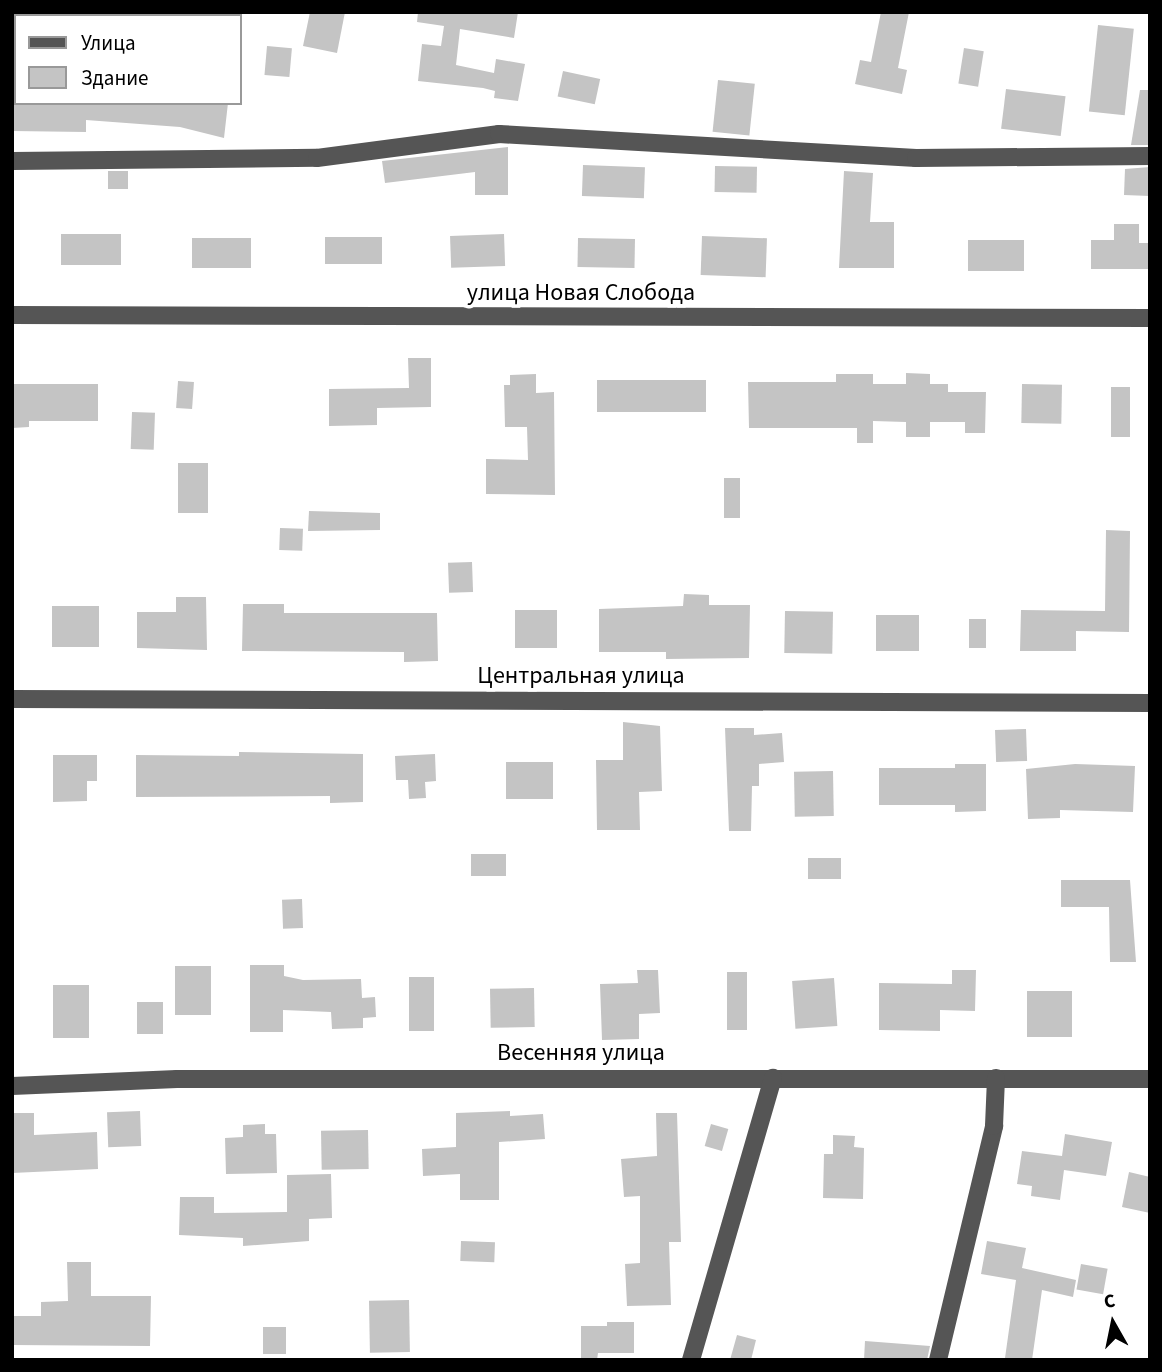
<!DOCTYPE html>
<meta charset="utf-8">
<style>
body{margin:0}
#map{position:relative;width:1162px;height:1372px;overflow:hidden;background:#fff;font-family:"Source Sans 3",sans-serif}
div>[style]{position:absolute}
.building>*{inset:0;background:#c4c4c4;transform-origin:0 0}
.minor>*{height:18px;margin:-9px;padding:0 9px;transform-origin:9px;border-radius:9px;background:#555}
span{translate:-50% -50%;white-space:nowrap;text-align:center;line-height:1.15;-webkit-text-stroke:7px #fff;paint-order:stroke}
.street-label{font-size:24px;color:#000}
.frame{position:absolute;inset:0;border:14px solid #000;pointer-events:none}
.legend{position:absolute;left:14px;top:14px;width:228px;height:91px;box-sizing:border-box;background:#fff;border:2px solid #999;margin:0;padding:9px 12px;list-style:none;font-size:21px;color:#000}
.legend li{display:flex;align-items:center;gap:14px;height:35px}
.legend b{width:35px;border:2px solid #999}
.north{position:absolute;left:1078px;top:1288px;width:70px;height:70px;-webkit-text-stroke:5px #fff;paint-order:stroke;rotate:351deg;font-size:19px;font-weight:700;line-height:28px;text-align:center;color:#000}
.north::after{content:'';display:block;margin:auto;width:24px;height:32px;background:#000;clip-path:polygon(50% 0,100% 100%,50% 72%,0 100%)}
</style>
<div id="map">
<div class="building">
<i style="clip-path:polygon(310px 12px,345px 12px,337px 53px,303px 46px)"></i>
<i style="clip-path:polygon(418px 12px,518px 12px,514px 38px,460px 29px,456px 65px,494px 73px,496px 59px,525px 64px,518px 101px,494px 98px,495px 91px,483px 88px,418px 81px,422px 44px,441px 46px,444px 26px,417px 22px)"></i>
<i style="clip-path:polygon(881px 12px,909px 12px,898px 68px,907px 70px,902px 94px,855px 84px,860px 60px,871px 62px)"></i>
<i style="left:1098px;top:25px;width:36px;height:87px;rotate:6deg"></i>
<i style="left:267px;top:46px;width:25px;height:29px;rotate:5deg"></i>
<i style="left:964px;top:48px;width:20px;height:36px;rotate:9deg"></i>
<i style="left:563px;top:71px;width:38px;height:26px;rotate:12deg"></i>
<i style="left:718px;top:80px;width:37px;height:52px;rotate:6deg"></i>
<i style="left:1006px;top:89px;width:60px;height:40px;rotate:7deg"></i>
<i style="clip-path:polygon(1140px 90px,1150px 90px,1150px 145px,1131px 145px)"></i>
<i style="clip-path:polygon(228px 103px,224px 138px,180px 127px,86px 120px,86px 132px,12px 131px,12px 105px)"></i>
<i style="clip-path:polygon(508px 147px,508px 195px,475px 195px,475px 172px,385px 183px,382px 161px)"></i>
<i style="left:583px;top:165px;width:62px;height:31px;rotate:2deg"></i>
<i style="left:715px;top:166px;width:42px;height:26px;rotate:1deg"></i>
<i style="clip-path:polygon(1150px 167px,1150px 196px,1124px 195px,1125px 169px)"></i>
<i style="left:108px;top:171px;width:20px;height:18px"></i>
<i style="clip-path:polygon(844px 171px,873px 173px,870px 222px,894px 222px,894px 268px,839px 268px)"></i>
<i style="clip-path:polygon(1114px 224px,1139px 224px,1139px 243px,1150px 243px,1150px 269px,1091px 269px,1091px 240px,1114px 240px)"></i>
<i style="left:121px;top:234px;width:31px;height:60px;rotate:90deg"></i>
<i style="left:504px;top:234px;width:32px;height:54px;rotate:88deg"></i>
<i style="left:702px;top:236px;width:65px;height:39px;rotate:2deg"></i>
<i style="left:325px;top:237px;width:57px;height:27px"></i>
<i style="left:192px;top:238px;width:59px;height:30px"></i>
<i style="left:578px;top:238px;width:57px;height:29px;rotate:1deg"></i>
<i style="left:968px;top:240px;width:56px;height:31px"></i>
<i style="clip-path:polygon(408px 358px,431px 358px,431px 407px,377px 408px,377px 425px,329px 426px,329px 389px,409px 388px)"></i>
<i style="clip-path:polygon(906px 373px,930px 374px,930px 384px,948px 384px,948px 392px,986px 392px,985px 433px,965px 433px,965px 422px,930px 422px,930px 437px,906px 437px,906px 422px,873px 421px,873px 443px,857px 443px,857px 428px,749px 428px,748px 382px,836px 382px,836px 374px,873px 374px,873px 384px,906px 384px)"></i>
<i style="clip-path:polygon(536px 374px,536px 393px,554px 392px,555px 495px,486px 494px,486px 459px,528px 460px,527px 427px,505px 427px,504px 385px,510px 385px,510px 375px)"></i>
<i style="left:597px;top:380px;width:109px;height:32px"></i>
<i style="left:178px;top:381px;width:16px;height:27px;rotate:4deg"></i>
<i style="clip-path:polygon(12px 384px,98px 384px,98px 421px,29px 421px,29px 427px,12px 428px)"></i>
<i style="left:1022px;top:384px;width:40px;height:39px;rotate:1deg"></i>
<i style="left:1111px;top:387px;width:19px;height:50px"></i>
<i style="left:132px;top:412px;width:23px;height:37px;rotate:2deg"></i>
<i style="left:178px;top:463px;width:30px;height:50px"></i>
<i style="left:724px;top:478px;width:16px;height:40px"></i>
<i style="clip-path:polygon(309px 511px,380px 513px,380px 530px,308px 531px)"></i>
<i style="left:280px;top:528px;width:23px;height:22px;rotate:2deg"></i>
<i style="clip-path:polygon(1106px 530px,1130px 531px,1129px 632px,1076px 631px,1076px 651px,1020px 651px,1021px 610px,1105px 611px)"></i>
<i style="left:472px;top:562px;width:30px;height:24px;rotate:88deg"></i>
<i style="clip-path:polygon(684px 594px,709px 595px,709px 605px,750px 605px,749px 658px,666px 659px,666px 652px,599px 652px,599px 609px,683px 606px)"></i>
<i style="clip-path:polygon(176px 597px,206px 597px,207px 650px,137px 648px,137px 612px,176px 612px)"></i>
<i style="clip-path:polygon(243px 604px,284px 604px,284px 613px,437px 613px,438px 661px,404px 662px,404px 652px,242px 651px)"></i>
<i style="left:52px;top:606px;width:47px;height:41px"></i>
<i style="left:515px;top:610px;width:42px;height:38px"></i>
<i style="left:785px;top:611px;width:48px;height:42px;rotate:1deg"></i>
<i style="left:876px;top:615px;width:43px;height:36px"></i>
<i style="left:969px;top:619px;width:17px;height:29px"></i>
<i style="clip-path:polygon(623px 722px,660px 726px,662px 791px,639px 792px,640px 830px,597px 830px,596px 760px,623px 760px)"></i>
<i style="clip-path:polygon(725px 728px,754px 728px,754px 735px,782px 733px,784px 762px,759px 764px,759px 786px,752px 786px,751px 831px,729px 831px)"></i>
<i style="left:1026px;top:729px;width:32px;height:31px;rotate:88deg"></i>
<i style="clip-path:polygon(239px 752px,363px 754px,363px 802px,330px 803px,330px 796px,136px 797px,136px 755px,239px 756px)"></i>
<i style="clip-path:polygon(435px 754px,436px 781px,425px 782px,426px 798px,409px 799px,408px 780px,396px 780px,395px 756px)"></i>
<i style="clip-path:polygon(53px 755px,97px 755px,97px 781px,87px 781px,87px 801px,53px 802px)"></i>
<i style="left:506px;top:762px;width:47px;height:37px"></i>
<i style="clip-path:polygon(955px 764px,986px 764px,986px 811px,955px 812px,955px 805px,879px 805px,879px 768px,955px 768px)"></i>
<i style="clip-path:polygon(1075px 764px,1135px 766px,1133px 812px,1060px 810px,1060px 818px,1028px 819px,1026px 769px)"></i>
<i style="left:833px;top:771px;width:45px;height:39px;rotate:89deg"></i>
<i style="left:471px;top:854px;width:35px;height:22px"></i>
<i style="left:841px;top:858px;width:21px;height:33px;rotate:90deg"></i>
<i style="clip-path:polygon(1061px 880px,1130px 880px,1136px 962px,1110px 962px,1109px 907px,1061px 907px)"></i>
<i style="left:302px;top:899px;width:29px;height:20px;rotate:88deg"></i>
<i style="clip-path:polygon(250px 965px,284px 965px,284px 976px,303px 980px,361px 979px,362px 998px,375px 997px,376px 1017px,363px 1018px,363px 1028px,332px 1029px,331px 1012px,283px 1010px,283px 1032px,250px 1032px)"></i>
<i style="left:175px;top:966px;width:36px;height:49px"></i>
<i style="clip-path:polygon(637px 970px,658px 970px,660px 1013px,639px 1014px,639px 1039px,602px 1040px,600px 984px,638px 983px)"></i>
<i style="clip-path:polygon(952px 970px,976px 970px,975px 1011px,940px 1010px,940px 1031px,879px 1030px,879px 983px,952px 984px)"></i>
<i style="left:727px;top:972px;width:20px;height:58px"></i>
<i style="left:409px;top:977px;width:25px;height:54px"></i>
<i style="left:834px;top:978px;width:48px;height:42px;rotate:86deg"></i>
<i style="left:53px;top:985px;width:36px;height:53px"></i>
<i style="left:534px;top:988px;width:39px;height:44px;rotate:89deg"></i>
<i style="left:1027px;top:991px;width:45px;height:46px"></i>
<i style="left:137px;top:1002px;width:26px;height:32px"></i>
<i style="left:140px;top:1111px;width:35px;height:33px;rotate:88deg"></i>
<i style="clip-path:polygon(510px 1111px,510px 1116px,543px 1114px,545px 1139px,499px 1142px,499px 1200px,460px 1200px,460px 1174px,423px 1176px,422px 1149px,456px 1147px,456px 1113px)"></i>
<i style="clip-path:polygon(12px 1113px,34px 1113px,34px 1135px,97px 1132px,98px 1169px,12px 1173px)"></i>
<i style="clip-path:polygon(656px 1113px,677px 1113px,681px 1242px,669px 1242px,671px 1305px,627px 1306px,625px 1264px,640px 1263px,640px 1196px,624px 1197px,621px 1159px,657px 1156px)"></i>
<i style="clip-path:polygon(265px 1124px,265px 1134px,276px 1134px,277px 1173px,226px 1174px,225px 1138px,243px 1137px,243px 1125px)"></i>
<i style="left:711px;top:1124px;width:18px;height:23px;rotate:16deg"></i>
<i style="left:368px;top:1130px;width:39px;height:47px;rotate:89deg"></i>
<i style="clip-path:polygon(1065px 1134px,1112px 1142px,1106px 1176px,1064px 1170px,1060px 1200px,1031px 1196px,1032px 1186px,1017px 1184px,1022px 1151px,1062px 1156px)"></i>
<i style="clip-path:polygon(833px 1135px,855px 1136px,854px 1147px,864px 1148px,863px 1199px,823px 1198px,824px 1154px,833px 1154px)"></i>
<i style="clip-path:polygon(1129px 1172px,1150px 1177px,1150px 1213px,1122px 1207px)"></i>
<i style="clip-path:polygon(331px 1174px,332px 1218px,309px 1219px,309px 1241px,243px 1246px,243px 1238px,179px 1235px,180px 1197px,214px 1197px,214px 1213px,287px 1212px,287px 1175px)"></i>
<i style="left:461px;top:1241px;width:34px;height:20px;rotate:2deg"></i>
<i style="clip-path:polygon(987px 1241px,1026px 1248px,1022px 1268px,1076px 1280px,1073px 1297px,1042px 1290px,1032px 1360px,1005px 1358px,1016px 1280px,981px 1274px)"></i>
<i style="clip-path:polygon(67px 1262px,91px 1262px,91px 1296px,151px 1296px,150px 1346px,12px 1345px,12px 1316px,41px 1316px,41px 1302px,68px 1301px)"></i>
<i style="left:1081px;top:1264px;width:27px;height:26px;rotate:10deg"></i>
<i style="left:409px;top:1300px;width:52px;height:40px;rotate:89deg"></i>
<i style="clip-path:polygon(607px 1322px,634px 1322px,634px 1353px,598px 1353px,597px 1360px,581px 1360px,581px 1326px,607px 1326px)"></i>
<i style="left:263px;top:1327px;width:23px;height:27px"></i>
<i style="clip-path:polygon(737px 1335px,756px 1340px,751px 1360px,730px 1360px)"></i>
<i style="clip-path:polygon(865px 1341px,930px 1346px,927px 1360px,864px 1360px)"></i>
</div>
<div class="minor">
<i style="left:12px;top:161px;width:305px;rotate:-0.6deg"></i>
<i style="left:317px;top:158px;width:184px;rotate:-7.5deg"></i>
<i style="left:499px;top:134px;width:418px;rotate:3.3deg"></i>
<i style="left:916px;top:158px;width:234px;rotate:-0.5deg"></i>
<i style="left:12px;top:315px;width:1138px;rotate:0.15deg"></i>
<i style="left:12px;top:699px;width:1138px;rotate:0.2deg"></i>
<i style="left:12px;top:1086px;width:165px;rotate:-2.4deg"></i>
<i style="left:177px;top:1079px;width:973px"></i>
<i style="left:691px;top:1360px;width:294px;rotate:-73.8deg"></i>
<i style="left:938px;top:1360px;width:241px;rotate:-76.5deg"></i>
<i style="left:994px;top:1126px;width:48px;rotate:-87.6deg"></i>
</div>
<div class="street-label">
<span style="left:581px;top:293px">улица Новая Слобода</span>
<span style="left:581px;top:676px">Центральная улица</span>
<span style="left:581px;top:1053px">Весенняя улица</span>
</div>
<div class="frame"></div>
<ul class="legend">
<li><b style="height:9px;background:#555"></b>Улица</li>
<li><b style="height:19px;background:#c4c4c4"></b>Здание</li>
</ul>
<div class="north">С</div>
</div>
